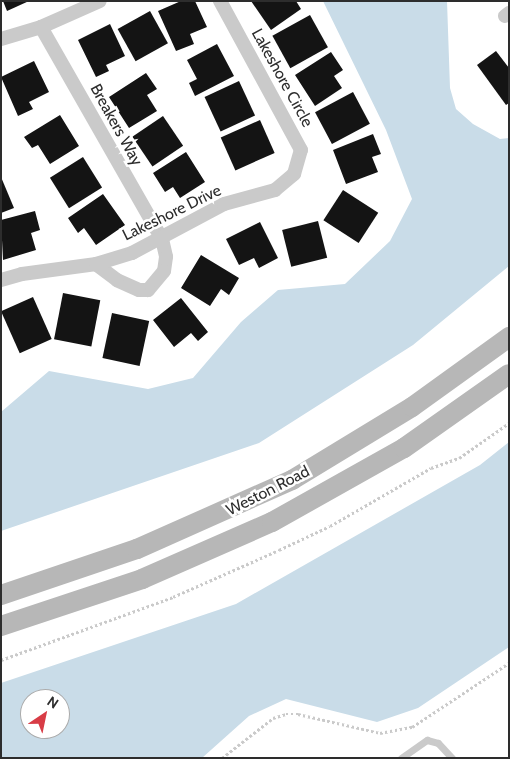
<!DOCTYPE html>
<style>
body{margin:0}
#map{position:relative;width:510px;height:759px;overflow:hidden;background:#fff;font-family:Cabin,sans-serif}
div>[style]{position:absolute}
.water>*{inset:0;background:#c9dce8}
.building>*{inset:0;background:#141414;transform-origin:0 0}
.path>*{height:2.5px;margin-top:-1.25px;transform-origin:0;background:repeating-linear-gradient(90deg,#cacaca 0 2.5px,transparent 0 5px)}
.service>*{height:7px;margin:-3.5px;padding:0 3.5px;transform-origin:3.5px;border-radius:3.5px;background:#cacaca}
.minor>*{height:14px;margin:-7px;padding:0 7px;transform-origin:7px;border-radius:7px;background:#cacaca}
.secondary>*{height:20px;margin:-10px;padding:0 10px;transform-origin:10px;border-radius:10px;background:#b7b7b7}
span{translate:-50% -50%;white-space:nowrap;text-align:center;line-height:1.15;-webkit-text-stroke:5px #fff;paint-order:stroke}
.street-label{font-size:16px;color:#2d2d2d}
.frame{position:absolute;inset:0;border:2px solid #2d2d2d;pointer-events:none}
.north{position:absolute;left:20px;top:689px;width:50px;height:50px;box-sizing:border-box;background:#fff;border:1px solid #ababab;border-radius:50%;rotate:34deg;font-size:14px;font-weight:700;line-height:20px;text-align:center;color:#2d2d2d}
.north::after{content:'';display:block;margin:auto;width:18px;height:22px;background:#d83c46;clip-path:polygon(50% 0,100% 100%,50% 72%,0 100%)}
</style>
<div id="map">
<div class="water">
<i style="clip-path:polygon(323px 1px,447px 1px,450px 88px,456px 109px,473px 124px,500px 139px,509px 138px,509px 266px,413px 345px,259px 443px,1px 531px,1px 412px,49px 371px,148px 389px,193px 378px,241px 322px,278px 290px,345px 284px,390px 241px,412px 199px,386px 130px)"></i>
<i style="clip-path:polygon(evenodd,509px 442px,509px 647px,418px 708px,377px 722px,286px 699px,249px 716px,202px 758px,1px 758px,1px 683px,236px 604px,480px 465px,509px 442px,30px 699px,60px 699px,60px 729px,30px 729px,30px 699px)"></i>
</div>
<div class="building">
<i style="clip-path:polygon(3px 1px,29px 1px,7px 11px)"></i>
<i style="clip-path:polygon(181px 1px,195px 1px,207px 27px,190px 34px,194px 44px,176px 51px,158px 11px)"></i>
<i style="clip-path:polygon(251px 1px,296px 1px,301px 9px,271px 30px)"></i>
<i style="left:150px;top:11px;width:37px;height:37px;rotate:61deg"></i>
<i style="left:310px;top:15px;width:37px;height:43px;rotate:61deg"></i>
<i style="clip-path:polygon(110px 24px,125px 56px,106px 65px,109px 71px,96px 77px,78px 40px)"></i>
<i style="clip-path:polygon(217px 44px,234px 76px,195px 96px,189px 83px,197px 79px,187px 60px)"></i>
<i style="clip-path:polygon(496px 51px,509px 68px,509px 103px,506px 105px,477px 65px)"></i>
<i style="clip-path:polygon(331px 52px,343px 70px,334px 76px,342px 88px,315px 106px,295px 75px)"></i>
<i style="clip-path:polygon(34px 61px,49px 92px,29px 102px,33px 109px,18px 116px,1px 77px)"></i>
<i style="clip-path:polygon(146px 73px,157px 89px,147px 95px,157px 111px,129px 128px,109px 97px)"></i>
<i style="left:239px;top:81px;width:38px;height:38px;rotate:65deg"></i>
<i style="left:353px;top:92px;width:36px;height:43px;rotate:62deg"></i>
<i style="clip-path:polygon(60px 115px,79px 146px,50px 164px,38px 145px,32px 148px,24px 137px)"></i>
<i style="left:163px;top:116px;width:36px;height:37px;rotate:56deg"></i>
<i style="left:260px;top:120px;width:36px;height:43px;rotate:66deg"></i>
<i style="clip-path:polygon(373px 134px,381px 154px,372px 157px,378px 172px,346px 184px,333px 150px)"></i>
<i style="clip-path:polygon(186px 152px,205px 182px,180px 198px,173px 187px,165px 192px,153px 173px)"></i>
<i style="left:83px;top:157px;width:36px;height:39px;rotate:58deg"></i>
<i style="clip-path:polygon(1px 177px,14px 208px,1px 213px)"></i>
<i style="left:343px;top:190px;width:42px;height:36px;rotate:33deg"></i>
<i style="clip-path:polygon(103px 194px,125px 225px,96px 245px,84px 228px,78px 233px,68px 218px)"></i>
<i style="clip-path:polygon(35px 211px,40px 230px,31px 233px,36px 250px,3px 260px,1px 220px)"></i>
<i style="left:318px;top:221px;width:38px;height:37px;rotate:76deg"></i>
<i style="clip-path:polygon(260px 222px,278px 258px,259px 268px,254px 258px,239px 265px,226px 239px)"></i>
<i style="clip-path:polygon(201px 255px,239px 278px,229px 295px,221px 289px,210px 306px,181px 288px)"></i>
<i style="left:63px;top:293px;width:38px;height:47px;rotate:11deg"></i>
<i style="left:33px;top:297px;width:46px;height:35px;rotate:66deg"></i>
<i style="clip-path:polygon(181px 298px,208px 332px,198px 341px,191px 333px,174px 347px,153px 320px)"></i>
<i style="left:112px;top:313px;width:38px;height:46px;rotate:12deg"></i>
</div>
<div class="path">
<i style="left:1px;top:660px;width:183px;rotate:-20.1deg"></i>
<i style="left:173px;top:597px;width:116px;rotate:-23.9deg"></i>
<i style="left:279px;top:550px;width:56px;rotate:-25.2deg"></i>
<i style="left:330px;top:526px;width:116px;rotate:-29.9deg"></i>
<i style="left:431px;top:468px;width:30px;rotate:-20deg"></i>
<i style="left:459px;top:458px;width:61px;rotate:-35deg"></i>
<i style="left:222px;top:758px;width:65px;rotate:-38.1deg"></i>
<i style="left:273px;top:718px;width:14px;rotate:-17deg"></i>
<i style="left:286px;top:714px;width:12px"></i>
<i style="left:298px;top:714px;width:84px;rotate:13deg"></i>
<i style="left:380px;top:733px;width:33px;rotate:-11deg"></i>
<i style="left:412px;top:727px;width:116px;rotate:-33.4deg"></i>
</div>
<div class="service">
<i style="left:401px;top:758px;width:32px;rotate:-35deg"></i>
<i style="left:427px;top:740px;width:11px;rotate:15deg"></i>
<i style="left:438px;top:743px;width:21px;rotate:47deg"></i>
</div>
<div class="minor">
<i style="left:505px;top:16px;width:5px;rotate:-37deg"></i>
<i style="left:41px;top:27px;width:244px;rotate:60.3deg"></i>
<i style="left:162px;top:239px;width:18px;rotate:77deg"></i>
<i style="left:166px;top:257px;width:14px;rotate:98deg"></i>
<i style="left:164px;top:271px;width:25px;rotate:130deg"></i>
<i style="left:148px;top:290px;width:9px;rotate:180deg"></i>
<i style="left:139px;top:290px;width:24px;rotate:-156deg"></i>
<i style="left:117px;top:280px;width:26px;rotate:-143deg"></i>
<i style="left:1px;top:39px;width:42px;rotate:-16.7deg"></i>
<i style="left:41px;top:27px;width:64px;rotate:-23.8deg"></i>
<i style="left:1px;top:280px;width:22px;rotate:-16deg"></i>
<i style="left:22px;top:274px;width:75px;rotate:-7.7deg"></i>
<i style="left:96px;top:264px;width:38px;rotate:-17deg"></i>
<i style="left:132px;top:253px;width:104px;rotate:-28deg"></i>
<i style="left:224px;top:204px;width:53px;rotate:-15.4deg"></i>
<i style="left:275px;top:190px;width:25px;rotate:-40deg"></i>
<i style="left:294px;top:174px;width:25px;rotate:-74deg"></i>
<i style="left:301px;top:150px;width:170px;rotate:-118.5deg"></i>
</div>
<div class="secondary">
<i style="left:1px;top:595px;width:144px;rotate:-18.7deg"></i>
<i style="left:137px;top:549px;width:170px;rotate:-24deg"></i>
<i style="left:292px;top:480px;width:140px;rotate:-31.3deg"></i>
<i style="left:412px;top:407px;width:120px;rotate:-35.8deg"></i>
<i style="left:1px;top:626px;width:149px;rotate:-18.4deg"></i>
<i style="left:142px;top:579px;width:142px;rotate:-23.7deg"></i>
<i style="left:272px;top:522px;width:151px;rotate:-29.3deg"></i>
<i style="left:404px;top:448px;width:128px;rotate:-35.2deg"></i>
</div>
<div class="street-label">
<span style="left:282px;top:78px;rotate:61deg">Lakeshore Circle</span>
<span style="left:116px;top:125px;rotate:61deg">Breakers Way</span>
<span style="left:172px;top:213px;rotate:-26deg">Lakeshore Drive</span>
<span style="left:268px;top:491px;rotate:-27deg">Weston Road</span>
</div>
<div class="frame"></div>
<div class="north">N</div>
</div>
